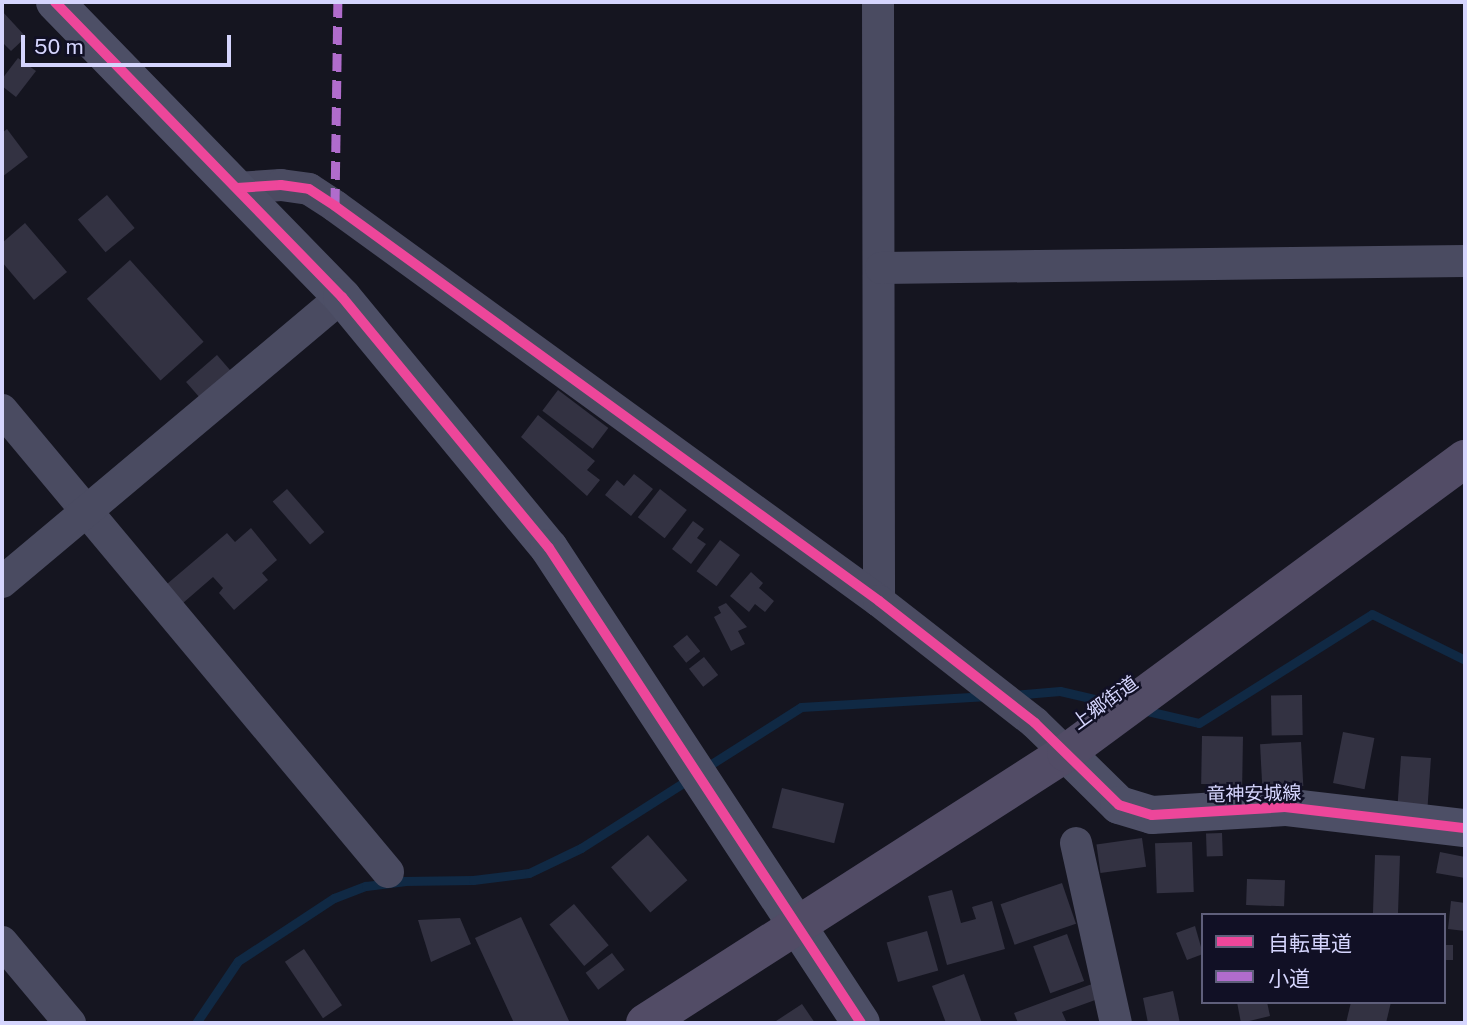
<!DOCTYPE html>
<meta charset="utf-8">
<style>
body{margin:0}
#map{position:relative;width:1467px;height:1025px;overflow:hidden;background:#151520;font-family:"Public Sans","Noto Sans JP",sans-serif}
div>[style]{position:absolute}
.stream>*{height:9px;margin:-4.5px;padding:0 4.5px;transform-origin:4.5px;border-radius:4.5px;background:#102944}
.building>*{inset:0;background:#333242;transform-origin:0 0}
.street>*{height:32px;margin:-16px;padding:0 16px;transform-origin:16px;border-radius:16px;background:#4a4b61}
.secondary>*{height:38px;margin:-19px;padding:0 19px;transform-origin:19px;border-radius:19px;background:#4d4f66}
.primary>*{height:38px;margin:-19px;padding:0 19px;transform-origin:19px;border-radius:19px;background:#524c66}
.quiet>*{height:9px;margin-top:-4.5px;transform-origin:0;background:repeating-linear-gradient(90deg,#b06ccc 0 18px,transparent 0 27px)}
.cycleway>*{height:10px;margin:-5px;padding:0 5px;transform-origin:5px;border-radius:5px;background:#ed469a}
span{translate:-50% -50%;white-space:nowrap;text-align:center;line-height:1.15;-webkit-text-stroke:5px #111025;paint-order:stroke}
.street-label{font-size:19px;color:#d5d5fd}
.frame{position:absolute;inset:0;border:4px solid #d5d5fd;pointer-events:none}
.legend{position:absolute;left:1201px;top:913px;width:245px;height:91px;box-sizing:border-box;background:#111025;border:2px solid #5f5f7b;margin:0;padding:9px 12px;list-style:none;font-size:21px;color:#d5d5fd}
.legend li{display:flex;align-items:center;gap:14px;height:35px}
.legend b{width:35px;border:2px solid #5f5f7b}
.scale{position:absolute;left:21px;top:35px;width:210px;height:32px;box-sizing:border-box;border:4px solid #d5d5fd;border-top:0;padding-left:9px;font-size:21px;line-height:24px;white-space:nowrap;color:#d5d5fd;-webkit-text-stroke:5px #111025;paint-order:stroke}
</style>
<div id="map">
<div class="stream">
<i style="left:1013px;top:695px;width:47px;rotate:-4.9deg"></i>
<i style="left:1060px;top:691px;width:57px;rotate:13.1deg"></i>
<i style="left:1143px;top:710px;width:57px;rotate:13.1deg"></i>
<i style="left:1199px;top:723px;width:204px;rotate:-32.2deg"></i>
<i style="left:1372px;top:614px;width:104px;rotate:26.3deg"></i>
<i style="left:705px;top:768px;width:114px;rotate:-32.4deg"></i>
<i style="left:801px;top:707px;width:187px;rotate:-3.4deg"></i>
<i style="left:196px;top:1023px;width:75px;rotate:-55.9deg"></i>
<i style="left:238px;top:961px;width:115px;rotate:-33.3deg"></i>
<i style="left:334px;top:898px;width:34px;rotate:-21deg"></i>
<i style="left:366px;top:886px;width:38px;rotate:-7deg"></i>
<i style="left:404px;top:881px;width:69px;rotate:-0.8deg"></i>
<i style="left:473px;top:880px;width:56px;rotate:-7.1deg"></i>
<i style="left:529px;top:873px;width:58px;rotate:-25.7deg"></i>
<i style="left:581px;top:848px;width:130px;rotate:-32.5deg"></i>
</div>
<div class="building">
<i style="clip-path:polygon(2px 11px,26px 37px,11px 51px,2px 42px)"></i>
<i style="clip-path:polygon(18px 58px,36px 71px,16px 97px,2px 86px,2px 79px)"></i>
<i style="clip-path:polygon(7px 129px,28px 157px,2px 177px,2px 133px)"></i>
<i style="left:107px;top:195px;width:43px;height:38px;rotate:50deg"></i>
<i style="clip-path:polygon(25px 223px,67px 272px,34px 300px,2px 262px,2px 243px)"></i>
<i style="left:130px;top:260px;width:110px;height:58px;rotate:48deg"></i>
<i style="left:217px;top:355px;width:28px;height:41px;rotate:49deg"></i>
<i style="left:558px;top:390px;width:63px;height:26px;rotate:37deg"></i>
<i style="clip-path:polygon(538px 415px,595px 461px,587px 470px,600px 480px,587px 496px,521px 437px)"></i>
<i style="clip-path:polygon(634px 474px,653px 489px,631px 516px,605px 495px,617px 480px,624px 486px)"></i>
<i style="left:287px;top:489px;width:57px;height:19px;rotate:49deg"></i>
<i style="left:660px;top:489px;width:34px;height:36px;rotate:38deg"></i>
<i style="clip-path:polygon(693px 521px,704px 529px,697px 538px,706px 544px,691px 564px,672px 549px)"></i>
<i style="clip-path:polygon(251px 528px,277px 560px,262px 573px,268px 580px,234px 610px,219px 593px,223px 588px,213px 577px,183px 603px,167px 584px,227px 533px,235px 542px)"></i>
<i style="left:720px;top:540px;width:25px;height:39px;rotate:37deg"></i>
<i style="clip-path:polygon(751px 572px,763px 583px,759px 588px,774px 601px,765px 612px,755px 604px,749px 612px,730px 596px)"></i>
<i style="clip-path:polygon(726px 603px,747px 627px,738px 631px,745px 644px,731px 651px,714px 617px,721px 613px,718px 607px)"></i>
<i style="left:687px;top:635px;width:21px;height:18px;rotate:51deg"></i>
<i style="left:704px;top:657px;width:23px;height:19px;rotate:52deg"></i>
<i style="left:1302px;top:695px;width:40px;height:31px;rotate:89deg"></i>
<i style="left:1343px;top:732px;width:32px;height:52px;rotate:11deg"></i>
<i style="left:1202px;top:736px;width:41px;height:48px;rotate:1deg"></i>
<i style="left:1301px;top:742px;width:44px;height:41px;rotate:87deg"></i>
<i style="left:1401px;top:756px;width:30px;height:48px;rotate:4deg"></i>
<i style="left:782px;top:788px;width:64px;height:41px;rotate:14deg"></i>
<i style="left:1222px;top:833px;width:23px;height:16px;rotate:88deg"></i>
<i style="left:648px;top:835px;width:60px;height:49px;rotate:49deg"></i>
<i style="left:1142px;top:838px;width:29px;height:46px;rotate:82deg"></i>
<i style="left:1192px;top:842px;width:50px;height:37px;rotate:88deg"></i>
<i style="clip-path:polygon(1440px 852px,1465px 857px,1465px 878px,1436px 873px)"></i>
<i style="left:1375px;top:855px;width:25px;height:60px;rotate:2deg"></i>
<i style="left:1247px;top:879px;width:38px;height:26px;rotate:2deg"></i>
<i style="left:1062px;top:883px;width:43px;height:65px;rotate:71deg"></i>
<i style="clip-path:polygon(952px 890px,961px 923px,976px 919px,972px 907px,992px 901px,1005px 949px,947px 965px,928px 896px)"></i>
<i style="clip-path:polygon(1451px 901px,1465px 903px,1465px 931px,1448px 929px)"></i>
<i style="left:574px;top:904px;width:54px;height:32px;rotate:50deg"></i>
<i style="clip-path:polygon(521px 917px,570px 1023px,514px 1023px,475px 938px)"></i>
<i style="clip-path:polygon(460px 918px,471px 944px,431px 962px,418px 920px)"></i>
<i style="clip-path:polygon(1195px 926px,1203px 954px,1187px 960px,1176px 933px)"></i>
<i style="left:927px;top:931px;width:41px;height:42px;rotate:74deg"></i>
<i style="left:1067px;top:934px;width:50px;height:36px;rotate:70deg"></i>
<i style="left:1444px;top:945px;width:9px;height:15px"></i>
<i style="left:304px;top:949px;width:68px;height:23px;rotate:56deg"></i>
<i style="left:612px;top:953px;width:21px;height:33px;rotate:53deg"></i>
<i style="clip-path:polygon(964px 974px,982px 1023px,946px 1023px,932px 986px)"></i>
<i style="clip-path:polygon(1092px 984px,1098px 999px,1062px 1012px,1067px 1023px,1018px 1023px,1014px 1013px)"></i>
<i style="clip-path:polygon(1173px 991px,1180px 1023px,1148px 1023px,1143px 998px)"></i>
<i style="clip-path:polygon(1237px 1002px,1267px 1002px,1270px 1016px,1241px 1023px)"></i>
<i style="clip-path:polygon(1351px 1002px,1391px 1002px,1386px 1023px,1346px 1023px)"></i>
<i style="clip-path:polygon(802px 1004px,815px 1023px,773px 1023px)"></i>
</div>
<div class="street">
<i style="left:878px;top:2px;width:599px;rotate:89.9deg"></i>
<i style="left:237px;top:188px;width:44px;rotate:-3.9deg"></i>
<i style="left:281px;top:185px;width:28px;rotate:8deg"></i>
<i style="left:309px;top:189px;width:31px;rotate:33deg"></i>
<i style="left:335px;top:206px;width:672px;rotate:35.98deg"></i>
<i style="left:879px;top:601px;width:198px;rotate:38deg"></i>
<i style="left:1035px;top:723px;width:43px;rotate:44.1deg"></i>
<i style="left:881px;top:268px;width:584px;rotate:-0.69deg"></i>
<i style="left:2px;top:410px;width:602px;rotate:50.12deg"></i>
<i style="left:2px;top:582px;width:444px;rotate:-40deg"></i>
<i style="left:1076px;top:843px;width:184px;rotate:77.5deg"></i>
<i style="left:2px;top:942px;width:106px;rotate:50deg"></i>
</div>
<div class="secondary">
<i style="left:55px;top:2px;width:412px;rotate:45.8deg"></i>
<i style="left:342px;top:297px;width:325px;rotate:50.5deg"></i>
<i style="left:549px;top:548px;width:568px;rotate:56.7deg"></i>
<i style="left:1066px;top:753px;width:74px;rotate:44.5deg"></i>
<i style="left:1119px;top:805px;width:34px;rotate:17deg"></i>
<i style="left:1152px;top:815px;width:133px;rotate:-3.4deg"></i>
<i style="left:1285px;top:807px;width:181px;rotate:6.7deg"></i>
</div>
<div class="primary">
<i style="left:645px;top:1023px;width:500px;rotate:-32.67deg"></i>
<i style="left:1066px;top:753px;width:496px;rotate:-36.4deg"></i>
</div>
<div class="quiet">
<i style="left:335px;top:206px;width:204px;rotate:-89.2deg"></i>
</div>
<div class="cycleway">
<i style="left:55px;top:2px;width:412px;rotate:45.8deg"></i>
<i style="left:342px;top:297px;width:325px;rotate:50.5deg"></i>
<i style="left:549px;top:548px;width:568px;rotate:56.7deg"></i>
<i style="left:237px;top:188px;width:44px;rotate:-3.9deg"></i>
<i style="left:281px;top:185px;width:28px;rotate:8deg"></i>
<i style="left:309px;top:189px;width:31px;rotate:33deg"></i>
<i style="left:335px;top:206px;width:672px;rotate:35.98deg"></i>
<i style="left:879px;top:601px;width:198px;rotate:38deg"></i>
<i style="left:1035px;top:723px;width:117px;rotate:44.3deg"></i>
<i style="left:1119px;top:805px;width:34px;rotate:17deg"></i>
<i style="left:1152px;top:815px;width:133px;rotate:-3.4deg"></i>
<i style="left:1285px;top:807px;width:181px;rotate:6.7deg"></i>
</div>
<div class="street-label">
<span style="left:1105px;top:703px;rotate:-36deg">上郷街道</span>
<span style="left:1254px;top:794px;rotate:-1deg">竜神安城線</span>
</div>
<div class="frame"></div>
<ul class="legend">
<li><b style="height:9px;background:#ed469a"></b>自転車道</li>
<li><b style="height:9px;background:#b06ccc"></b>小道</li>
</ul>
<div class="scale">50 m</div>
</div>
